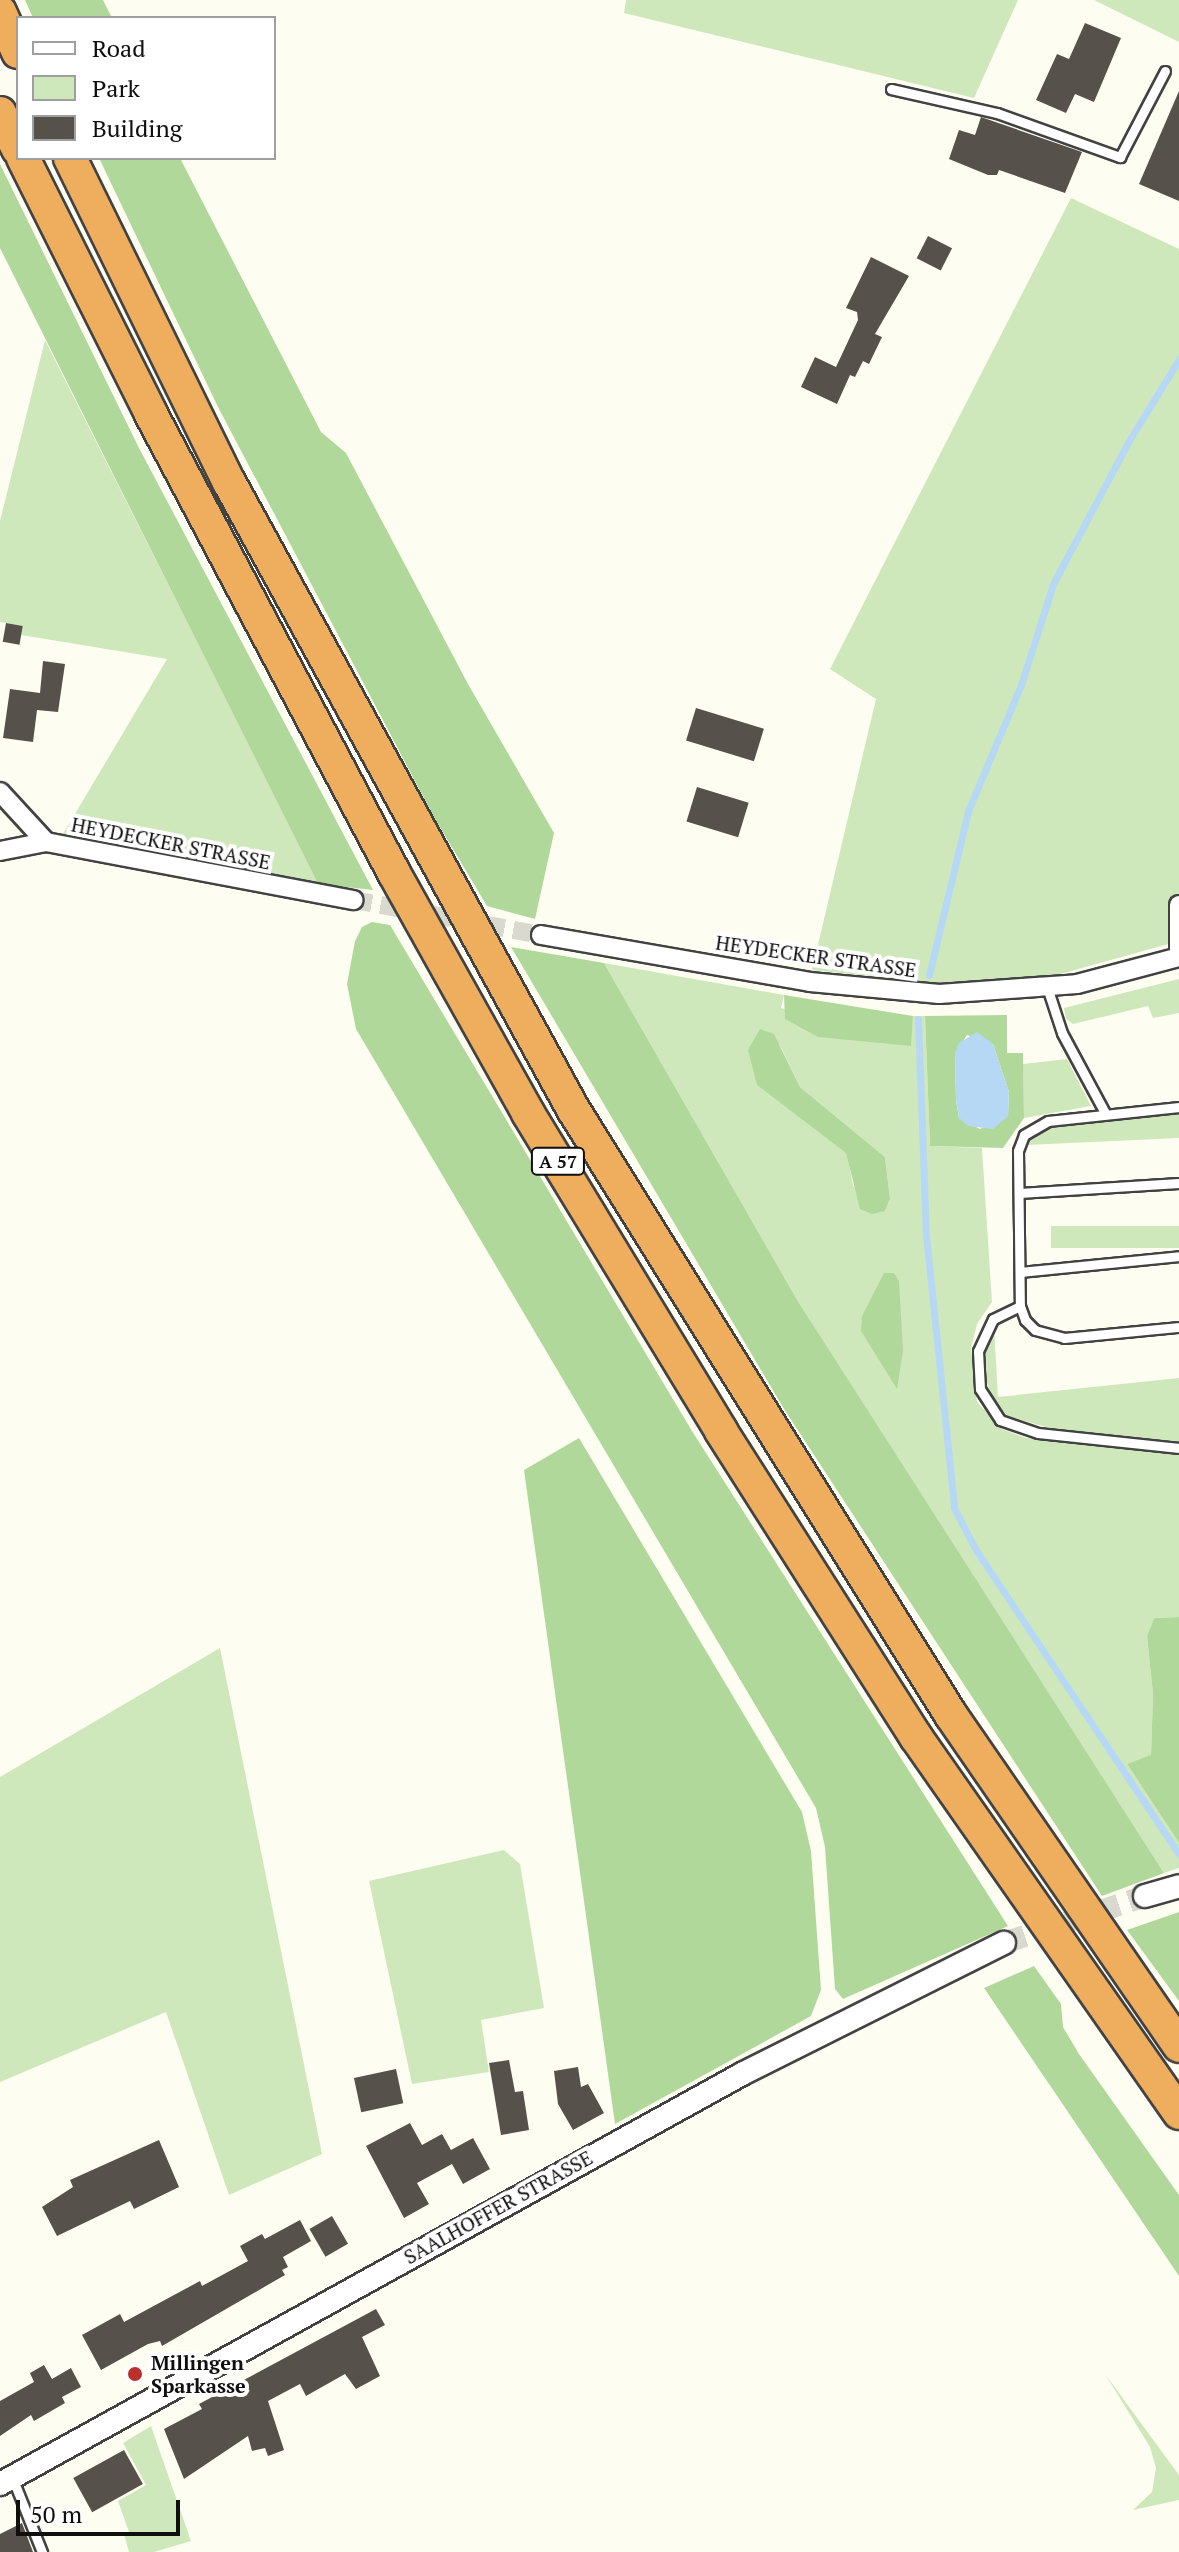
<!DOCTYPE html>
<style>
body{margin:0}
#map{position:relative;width:1179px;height:2552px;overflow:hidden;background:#fefdf1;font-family:"PT Serif",serif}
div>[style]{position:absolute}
.green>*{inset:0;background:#cfe8bb;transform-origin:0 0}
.forest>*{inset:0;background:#b1d89b}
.water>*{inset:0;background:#b7d8f4}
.stream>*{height:7px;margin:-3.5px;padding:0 3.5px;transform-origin:3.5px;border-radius:3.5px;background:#b7d8f4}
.building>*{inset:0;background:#57514b;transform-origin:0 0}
.minor-tunnel>*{height:18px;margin-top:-9px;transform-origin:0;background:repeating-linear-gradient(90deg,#dad9cf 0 18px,transparent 0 27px)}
.tertiary-tunnel>*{height:22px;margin-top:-11px;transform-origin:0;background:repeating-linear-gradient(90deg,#dad9cf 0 22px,transparent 0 33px)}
.roads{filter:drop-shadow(2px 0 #424242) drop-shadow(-2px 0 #424242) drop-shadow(0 2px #424242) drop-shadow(0 -2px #424242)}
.service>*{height:9px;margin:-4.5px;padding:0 4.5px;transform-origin:4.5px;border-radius:4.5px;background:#fff}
.minor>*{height:18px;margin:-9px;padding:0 9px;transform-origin:9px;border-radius:9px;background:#fff}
.tertiary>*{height:22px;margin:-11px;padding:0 11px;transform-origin:11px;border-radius:11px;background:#fff}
.motorway>*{height:32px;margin:-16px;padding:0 16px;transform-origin:16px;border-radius:16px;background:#efad5e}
.dots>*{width:22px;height:22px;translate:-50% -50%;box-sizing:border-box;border:4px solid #fff;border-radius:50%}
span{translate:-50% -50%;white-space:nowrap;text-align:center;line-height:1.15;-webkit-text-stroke:8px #fff;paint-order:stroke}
.shield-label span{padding:2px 6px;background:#fff;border:2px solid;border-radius:6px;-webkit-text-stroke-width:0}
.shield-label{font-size:18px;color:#0f0f0f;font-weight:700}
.street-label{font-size:20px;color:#0f0f0f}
.poi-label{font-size:20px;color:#0f0f0f;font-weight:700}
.left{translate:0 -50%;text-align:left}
.legend{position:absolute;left:16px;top:16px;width:260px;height:144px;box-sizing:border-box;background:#fff;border:2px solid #9f9f9f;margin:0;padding:10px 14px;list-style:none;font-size:24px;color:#0f0f0f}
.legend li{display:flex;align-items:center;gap:16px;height:40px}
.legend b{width:40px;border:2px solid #9f9f9f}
.scale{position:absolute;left:16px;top:2500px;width:164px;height:36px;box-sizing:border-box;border:4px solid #0f0f0f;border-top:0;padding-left:10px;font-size:24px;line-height:28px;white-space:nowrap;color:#0f0f0f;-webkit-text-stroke:6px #fff;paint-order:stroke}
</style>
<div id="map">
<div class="green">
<i style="clip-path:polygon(626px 0,1018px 0,974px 98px,624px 13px)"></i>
<i style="clip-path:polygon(1094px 0,1179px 0,1179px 42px)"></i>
<i style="clip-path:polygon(1071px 198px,1179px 249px,1179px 941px,1046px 978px,959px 985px,812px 970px,876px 699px,830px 669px)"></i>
<i style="clip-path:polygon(45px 340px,187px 622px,318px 884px,63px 834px,167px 659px,21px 635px,22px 626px,0 622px,0 521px)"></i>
<i style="clip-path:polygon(evenodd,604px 963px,784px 995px,781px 1008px,910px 1046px,913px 1016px,925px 1016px,930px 1146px,982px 1148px,992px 1302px,977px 1324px,971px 1348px,977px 1402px,1002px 1429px,1026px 1438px,1179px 1454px,1179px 1617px,1154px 1618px,1147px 1636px,1153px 1694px,1151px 1756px,1127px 1764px,1179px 1843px,1179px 1868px,1164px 1873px,876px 1425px,799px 1303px,604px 963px,779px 1043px,800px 1087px,885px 1157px,890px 1199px,885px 1211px,853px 1186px,847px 1153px,806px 1120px,779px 1043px)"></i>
<i style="clip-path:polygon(1179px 979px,1179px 1013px,1153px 1018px,1148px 1006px,1073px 1024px,1066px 1019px,1064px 1008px)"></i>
<i style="clip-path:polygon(1067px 1059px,1091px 1106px,1024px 1118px,1023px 1064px)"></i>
<i style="clip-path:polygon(1179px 1114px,1179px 1138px,1027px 1145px,1032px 1135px,1051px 1126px)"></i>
<i style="left:1179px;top:1226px;width:22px;height:128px;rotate:90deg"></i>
<i style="clip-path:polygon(994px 1327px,998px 1397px,1179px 1378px,1179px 1442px,1049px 1428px,1008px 1416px,992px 1399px,984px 1373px,984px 1351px)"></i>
<i style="clip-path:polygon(220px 1648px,322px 2154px,229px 2195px,166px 2012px,0 2082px,0 1777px)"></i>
<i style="clip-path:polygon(504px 1850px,520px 1864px,544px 2008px,481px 2020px,489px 2072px,412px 2084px,369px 1881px)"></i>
<i style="clip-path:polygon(1105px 2374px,1179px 2475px,1179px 2500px,1133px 2510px,1152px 2492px,1156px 2468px,1150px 2447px)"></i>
<i style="clip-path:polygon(151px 2426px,191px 2541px,154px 2552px,129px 2552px,124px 2534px,129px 2532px,118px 2501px,146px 2485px,123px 2443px)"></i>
</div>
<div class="forest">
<i style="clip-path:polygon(25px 0,103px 0,112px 18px,33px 18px)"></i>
<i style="clip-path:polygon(99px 158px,180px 158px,321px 432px,346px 453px,468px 684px,554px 833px,535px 919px,487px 906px,435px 819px,218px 407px)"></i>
<i style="clip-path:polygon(0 164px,139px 448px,373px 890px,318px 884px,0 248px)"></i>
<i style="clip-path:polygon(372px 922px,390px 925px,692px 1431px,1008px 1926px,843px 1999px,835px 1989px,825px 1847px,816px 1808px,356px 1029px,347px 984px,355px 941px,362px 927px)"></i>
<i style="clip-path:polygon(511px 947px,604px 963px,799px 1303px,1164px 1873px,1102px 1896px,784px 1409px)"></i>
<i style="clip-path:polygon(784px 995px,913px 1016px,911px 1046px,818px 1037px,785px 1019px)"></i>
<i style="clip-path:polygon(evenodd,1007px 1015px,1007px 1053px,1023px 1053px,1024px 1118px,1003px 1148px,930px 1146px,925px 1016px,1007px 1015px,967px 1035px,993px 1044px,1009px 1092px,1008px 1116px,980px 1129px,959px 1118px,956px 1100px,955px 1054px,967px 1035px)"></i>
<i style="clip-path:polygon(760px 1029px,774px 1034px,800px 1087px,885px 1157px,890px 1199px,885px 1211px,872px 1214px,860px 1209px,846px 1153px,757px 1085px,748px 1050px)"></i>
<i style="clip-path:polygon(884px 1273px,894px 1273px,899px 1281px,903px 1351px,897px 1389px,861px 1331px,862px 1316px)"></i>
<i style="clip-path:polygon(579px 1438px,802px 1812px,811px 1851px,821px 1990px,811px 2016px,615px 2124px,524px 1470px)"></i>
<i style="clip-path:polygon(1179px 1617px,1179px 1843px,1127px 1764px,1151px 1755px,1153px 1694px,1147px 1636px,1154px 1618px)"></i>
<i style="clip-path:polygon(1179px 1912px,1179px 2001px,1127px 1930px)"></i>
<i style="clip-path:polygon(1034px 1966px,1061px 2004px,1063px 2027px,1079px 2054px,1179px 2195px,1179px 2276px,984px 1988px)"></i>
</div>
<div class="water">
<i style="clip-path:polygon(977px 1032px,993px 1044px,1009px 1092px,1008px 1116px,993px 1129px,968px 1126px,959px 1118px,956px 1100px,955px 1054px,959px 1043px)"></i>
</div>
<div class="stream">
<i style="left:929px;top:975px;width:169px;rotate:-76.6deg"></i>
<i style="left:968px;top:811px;width:137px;rotate:-67.2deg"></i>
<i style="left:1021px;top:685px;width:106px;rotate:-72.4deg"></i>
<i style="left:1053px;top:584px;width:158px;rotate:-62.1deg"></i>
<i style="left:1127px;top:444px;width:100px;rotate:-58.5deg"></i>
<i style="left:918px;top:1019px;width:216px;rotate:87.9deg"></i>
<i style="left:926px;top:1235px;width:274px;rotate:84.1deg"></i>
<i style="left:954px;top:1508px;width:47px;rotate:62.4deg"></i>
<i style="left:976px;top:1550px;width:366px;rotate:56.3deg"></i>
</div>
<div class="building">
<i style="clip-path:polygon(1085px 23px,1121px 38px,1094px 102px,1075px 94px,1066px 113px,1036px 100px,1057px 54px,1069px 59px)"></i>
<i style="clip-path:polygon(1179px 91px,1179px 201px,1139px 184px)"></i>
<i style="clip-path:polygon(981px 117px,1082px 152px,1065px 193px,999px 170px,997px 175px,988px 175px,949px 159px,959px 130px,975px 135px)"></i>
<i style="left:928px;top:236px;width:27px;height:25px;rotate:27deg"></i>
<i style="clip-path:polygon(871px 257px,909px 276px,875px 334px,882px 337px,869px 364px,863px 361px,855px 377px,850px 375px,837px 404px,801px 387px,815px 357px,836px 367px,858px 320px,857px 312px,846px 308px)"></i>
<i style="left:6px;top:623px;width:17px;height:19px;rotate:10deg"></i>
<i style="clip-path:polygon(43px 661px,65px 664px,58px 712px,37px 710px,33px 742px,3px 738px,10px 689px,40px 693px)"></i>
<i style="left:696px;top:708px;width:71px;height:34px;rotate:17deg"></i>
<i style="left:697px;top:787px;width:54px;height:36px;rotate:17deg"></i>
<i style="clip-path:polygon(509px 2060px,515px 2092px,523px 2091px,529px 2130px,501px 2135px,489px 2063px)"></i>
<i style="clip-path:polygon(578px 2067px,581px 2087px,588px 2084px,604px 2113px,573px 2130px,558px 2104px,554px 2071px)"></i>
<i style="left:396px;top:2069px;width:35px;height:43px;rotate:78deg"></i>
<i style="clip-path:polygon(410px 2123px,422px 2145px,442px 2134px,451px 2150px,473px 2138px,490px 2169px,463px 2184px,452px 2164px,417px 2183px,429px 2204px,404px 2218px,366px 2146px)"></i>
<i style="clip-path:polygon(159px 2140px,179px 2187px,134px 2209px,130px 2201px,57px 2236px,42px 2207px,73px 2187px,70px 2180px)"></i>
<i style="left:332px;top:2216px;width:32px;height:26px;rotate:60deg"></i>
<i style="clip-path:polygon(300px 2220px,311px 2241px,283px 2257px,288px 2267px,282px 2270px,285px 2275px,162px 2346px,160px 2341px,148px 2344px,101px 2370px,82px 2335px,120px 2314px,124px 2322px,200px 2281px,202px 2286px,248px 2261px,240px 2246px,262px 2234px,265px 2239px)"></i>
<i style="clip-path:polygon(376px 2309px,385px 2325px,362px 2337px,380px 2376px,356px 2389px,345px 2374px,306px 2396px,300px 2384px,268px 2401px,284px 2450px,268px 2456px,265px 2448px,252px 2451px,248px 2436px,184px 2479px,164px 2429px,202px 2409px,199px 2404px)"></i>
<i style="clip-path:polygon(44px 2365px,52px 2379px,71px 2368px,81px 2387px,62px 2397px,65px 2403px,34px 2421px,31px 2415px,0 2436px,0 2401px,34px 2382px,30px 2373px)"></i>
<i style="left:124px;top:2450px;width:39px;height:58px;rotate:61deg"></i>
<i style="clip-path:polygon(22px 2523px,33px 2552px,0 2552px,0 2534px)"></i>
</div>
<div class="minor-tunnel">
<i style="left:354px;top:900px;width:190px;rotate:10.6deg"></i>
</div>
<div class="tertiary-tunnel">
<i style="left:1004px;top:1943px;width:149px;rotate:-18.4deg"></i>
</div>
<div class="roads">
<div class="service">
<i style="left:891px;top:89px;width:109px;rotate:12.8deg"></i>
<i style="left:997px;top:113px;width:131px;rotate:19.7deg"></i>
<i style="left:1120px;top:157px;width:97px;rotate:-62.4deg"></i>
<i style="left:1047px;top:987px;width:48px;rotate:71.9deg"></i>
<i style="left:1062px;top:1033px;width:91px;rotate:61.7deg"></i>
<i style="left:1179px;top:1107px;width:132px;rotate:173.9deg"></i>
<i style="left:1048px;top:1121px;width:28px;rotate:150deg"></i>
<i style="left:1024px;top:1135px;width:17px;rotate:111deg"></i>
<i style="left:1018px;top:1151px;width:155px;rotate:89.3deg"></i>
<i style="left:1020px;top:1306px;width:15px;rotate:70deg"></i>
<i style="left:1025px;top:1320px;width:14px;rotate:45deg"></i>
<i style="left:1035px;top:1330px;width:30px;rotate:15deg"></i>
<i style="left:1064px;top:1338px;width:116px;rotate:-5.5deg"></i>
<i style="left:1019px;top:1193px;width:160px;rotate:-3.6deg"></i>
<i style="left:1020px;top:1272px;width:160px;rotate:-5.7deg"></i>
<i style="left:1020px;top:1306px;width:30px;rotate:154deg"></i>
<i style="left:993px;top:1319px;width:35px;rotate:115deg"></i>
<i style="left:978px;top:1351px;width:38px;rotate:87deg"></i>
<i style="left:980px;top:1389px;width:37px;rotate:57deg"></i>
<i style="left:1000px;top:1420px;width:40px;rotate:18.9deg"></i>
<i style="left:1038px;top:1433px;width:142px;rotate:6.1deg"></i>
<i style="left:12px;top:2477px;width:81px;rotate:68.2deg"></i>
</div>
<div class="minor">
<i style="left:0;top:792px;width:68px;rotate:47.4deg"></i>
<i style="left:46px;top:842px;width:313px;rotate:10.7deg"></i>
<i style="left:0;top:851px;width:47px;rotate:-11.1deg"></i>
<i style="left:1179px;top:905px;width:44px;rotate:90deg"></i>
<i style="left:541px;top:935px;width:273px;rotate:9.9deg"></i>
<i style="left:810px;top:982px;width:130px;rotate:5.3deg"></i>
<i style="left:939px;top:994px;width:138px;rotate:-4.1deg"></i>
<i style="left:1077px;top:984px;width:106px;rotate:-14.8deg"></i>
</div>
<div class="tertiary">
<i style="left:1145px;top:1896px;width:35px;rotate:-16deg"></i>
<i style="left:0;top:2484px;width:848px;rotate:-28.92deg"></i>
<i style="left:742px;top:2074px;width:293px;rotate:-26.6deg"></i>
</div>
<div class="motorway">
<i style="left:0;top:12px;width:44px;rotate:65.8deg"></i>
<i style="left:0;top:113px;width:40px;rotate:63.4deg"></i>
<i style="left:23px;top:158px;width:286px;rotate:63.4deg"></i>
<i style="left:151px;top:414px;width:519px;rotate:62.1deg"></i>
<i style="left:394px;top:873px;width:275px;rotate:60.8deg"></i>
<i style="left:528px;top:1113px;width:372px;rotate:58.7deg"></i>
<i style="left:721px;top:1431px;width:363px;rotate:57.5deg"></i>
<i style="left:916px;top:1737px;width:459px;rotate:55deg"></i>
<i style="left:70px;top:158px;width:361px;rotate:63.9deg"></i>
<i style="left:229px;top:482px;width:715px;rotate:61.25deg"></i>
<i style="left:573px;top:1109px;width:714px;rotate:58.05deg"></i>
<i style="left:951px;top:1715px;width:402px;rotate:55.4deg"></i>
</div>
</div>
<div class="dots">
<i style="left:135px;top:2374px;background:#ba302b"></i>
</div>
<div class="shield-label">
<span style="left:558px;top:1161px">A 57</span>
</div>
<div class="street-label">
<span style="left:171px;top:843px;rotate:11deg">HEYDECKER STRASSE</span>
<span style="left:816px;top:956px;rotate:8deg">HEYDECKER STRASSE</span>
<span style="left:498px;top:2207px;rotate:-29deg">SAALHOFFER STRASSE</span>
</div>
<div class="poi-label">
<span class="left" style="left:151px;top:2374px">Millingen<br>Sparkasse</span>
</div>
<ul class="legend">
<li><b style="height:10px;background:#fff"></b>Road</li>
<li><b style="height:22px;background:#cfe8bb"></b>Park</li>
<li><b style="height:22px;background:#57514b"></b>Building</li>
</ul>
<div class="scale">50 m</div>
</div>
